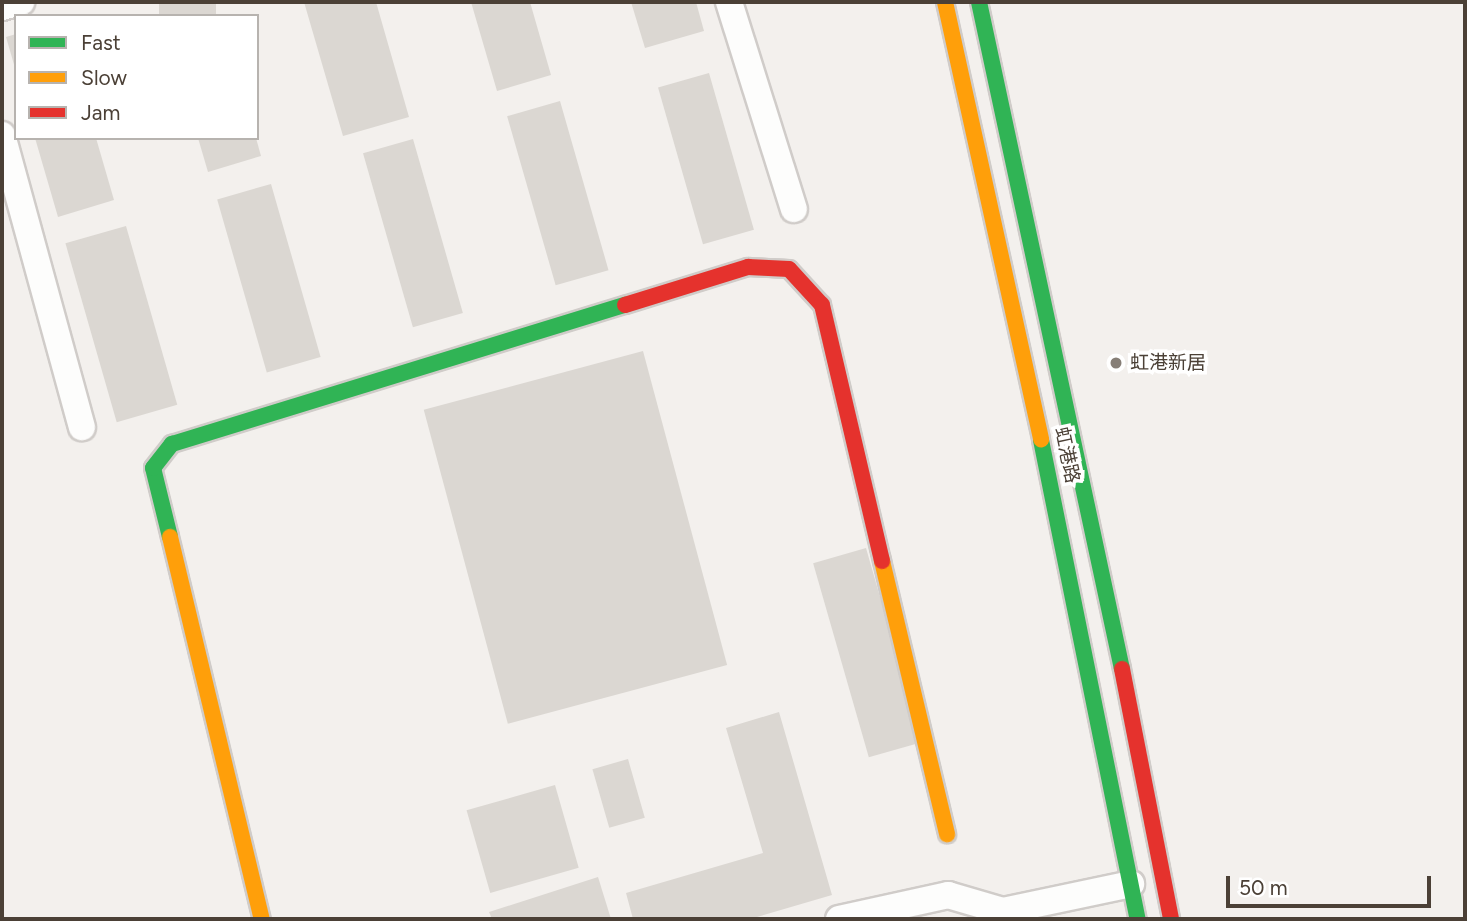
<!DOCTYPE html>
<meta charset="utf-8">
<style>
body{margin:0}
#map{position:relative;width:1467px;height:921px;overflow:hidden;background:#f3f0ed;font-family:Figtree,"Noto Sans SC",sans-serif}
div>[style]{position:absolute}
.building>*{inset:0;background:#dbd7d2;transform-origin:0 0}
.roads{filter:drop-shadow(2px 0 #d0ccc9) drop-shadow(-2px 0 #d0ccc9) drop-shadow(0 2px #d0ccc9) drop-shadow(0 -2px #d0ccc9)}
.street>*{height:26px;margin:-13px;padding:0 13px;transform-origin:13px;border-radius:13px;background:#fdfdfc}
.fast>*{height:16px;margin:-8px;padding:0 8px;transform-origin:8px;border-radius:8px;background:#30b455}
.slow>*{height:16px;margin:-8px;padding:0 8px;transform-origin:8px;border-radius:8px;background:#ff9f0a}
.jam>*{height:16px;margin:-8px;padding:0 8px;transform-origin:8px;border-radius:8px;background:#e5322d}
.dots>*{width:19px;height:19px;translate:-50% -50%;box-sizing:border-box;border:4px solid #fff;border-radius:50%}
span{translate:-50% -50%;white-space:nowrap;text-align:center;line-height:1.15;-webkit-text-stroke:7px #fff;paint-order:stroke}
.poi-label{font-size:19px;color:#4b4036}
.left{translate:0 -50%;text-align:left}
.street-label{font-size:19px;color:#4b4036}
.frame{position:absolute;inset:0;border:4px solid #4b4036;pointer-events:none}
.legend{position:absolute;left:14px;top:14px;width:245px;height:126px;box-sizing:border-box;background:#fff;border:2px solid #b7b3af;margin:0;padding:9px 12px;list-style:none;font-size:21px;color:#4b4036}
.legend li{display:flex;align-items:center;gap:14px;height:35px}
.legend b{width:35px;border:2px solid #b7b3af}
.scale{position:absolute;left:1226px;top:876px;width:205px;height:32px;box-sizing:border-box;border:4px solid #4b4036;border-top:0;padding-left:9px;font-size:21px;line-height:24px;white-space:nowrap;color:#4b4036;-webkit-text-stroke:5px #fff;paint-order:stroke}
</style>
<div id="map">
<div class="building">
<i style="left:159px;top:2px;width:57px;height:15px"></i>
<i style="clip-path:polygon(304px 2px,376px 2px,409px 117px,343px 136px)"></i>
<i style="clip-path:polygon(471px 2px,530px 2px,551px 75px,497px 91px)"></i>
<i style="clip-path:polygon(631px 2px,696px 2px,704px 31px,645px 48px)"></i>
<i style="clip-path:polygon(16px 34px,16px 68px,15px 68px,6px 37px)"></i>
<i style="left:709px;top:73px;width:163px;height:53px;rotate:74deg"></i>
<i style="left:560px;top:101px;width:176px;height:55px;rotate:74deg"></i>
<i style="clip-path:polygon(35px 138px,96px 138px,114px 200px,58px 217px)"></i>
<i style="clip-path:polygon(198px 138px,256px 138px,261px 156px,208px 172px)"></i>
<i style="left:413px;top:139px;width:181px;height:52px;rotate:74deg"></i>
<i style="left:271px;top:184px;width:180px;height:56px;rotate:74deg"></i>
<i style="left:126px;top:226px;width:186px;height:63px;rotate:74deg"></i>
<i style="left:643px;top:351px;width:325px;height:227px;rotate:75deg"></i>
<i style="left:866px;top:548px;width:202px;height:55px;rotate:74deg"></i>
<i style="clip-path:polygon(779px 712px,832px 895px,750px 919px,633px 919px,626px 893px,763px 853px,726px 728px)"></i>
<i style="left:628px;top:759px;width:61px;height:37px;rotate:74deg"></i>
<i style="left:555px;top:785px;width:86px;height:92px;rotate:74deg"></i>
<i style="clip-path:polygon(598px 877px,611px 919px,492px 919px,489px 912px)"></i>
</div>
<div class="roads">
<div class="street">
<i style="left:729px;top:2px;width:217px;rotate:72.6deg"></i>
<i style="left:2px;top:7px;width:20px;rotate:-15deg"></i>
<i style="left:2px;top:135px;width:303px;rotate:74.7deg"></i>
<i style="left:839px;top:919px;width:112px;rotate:-12.4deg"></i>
<i style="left:948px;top:895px;width:57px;rotate:16.2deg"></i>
<i style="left:1003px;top:911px;width:131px;rotate:-11.9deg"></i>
</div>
<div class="fast">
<i style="left:979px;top:2px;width:682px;rotate:77.9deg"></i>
<i style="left:1041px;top:440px;width:489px;rotate:78.6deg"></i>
<i style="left:170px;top:537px;width:71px;rotate:-103.8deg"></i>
<i style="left:153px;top:468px;width:31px;rotate:-52deg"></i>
<i style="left:172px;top:444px;width:474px;rotate:-17.1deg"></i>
</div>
<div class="slow">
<i style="left:945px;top:2px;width:448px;rotate:77.6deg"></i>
<i style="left:170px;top:537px;width:393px;rotate:76.5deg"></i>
<i style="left:882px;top:561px;width:281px;rotate:76.6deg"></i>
</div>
<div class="jam">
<i style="left:625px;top:305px;width:129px;rotate:-17.2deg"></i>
<i style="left:748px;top:267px;width:41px;rotate:2.8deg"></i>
<i style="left:789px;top:269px;width:49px;rotate:47.5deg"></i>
<i style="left:822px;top:305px;width:263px;rotate:76.8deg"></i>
<i style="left:1122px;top:669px;width:255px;rotate:78.9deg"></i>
</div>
</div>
<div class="dots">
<i style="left:1116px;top:363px;background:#867e76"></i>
</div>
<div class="poi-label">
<span class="left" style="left:1130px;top:363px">虹港新居</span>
</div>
<div class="street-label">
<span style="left:1067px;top:455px;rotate:78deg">虹港路</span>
</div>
<div class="frame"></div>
<ul class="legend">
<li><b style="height:9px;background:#30b455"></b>Fast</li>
<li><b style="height:9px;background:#ff9f0a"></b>Slow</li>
<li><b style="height:9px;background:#e5322d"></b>Jam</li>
</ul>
<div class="scale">50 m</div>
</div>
